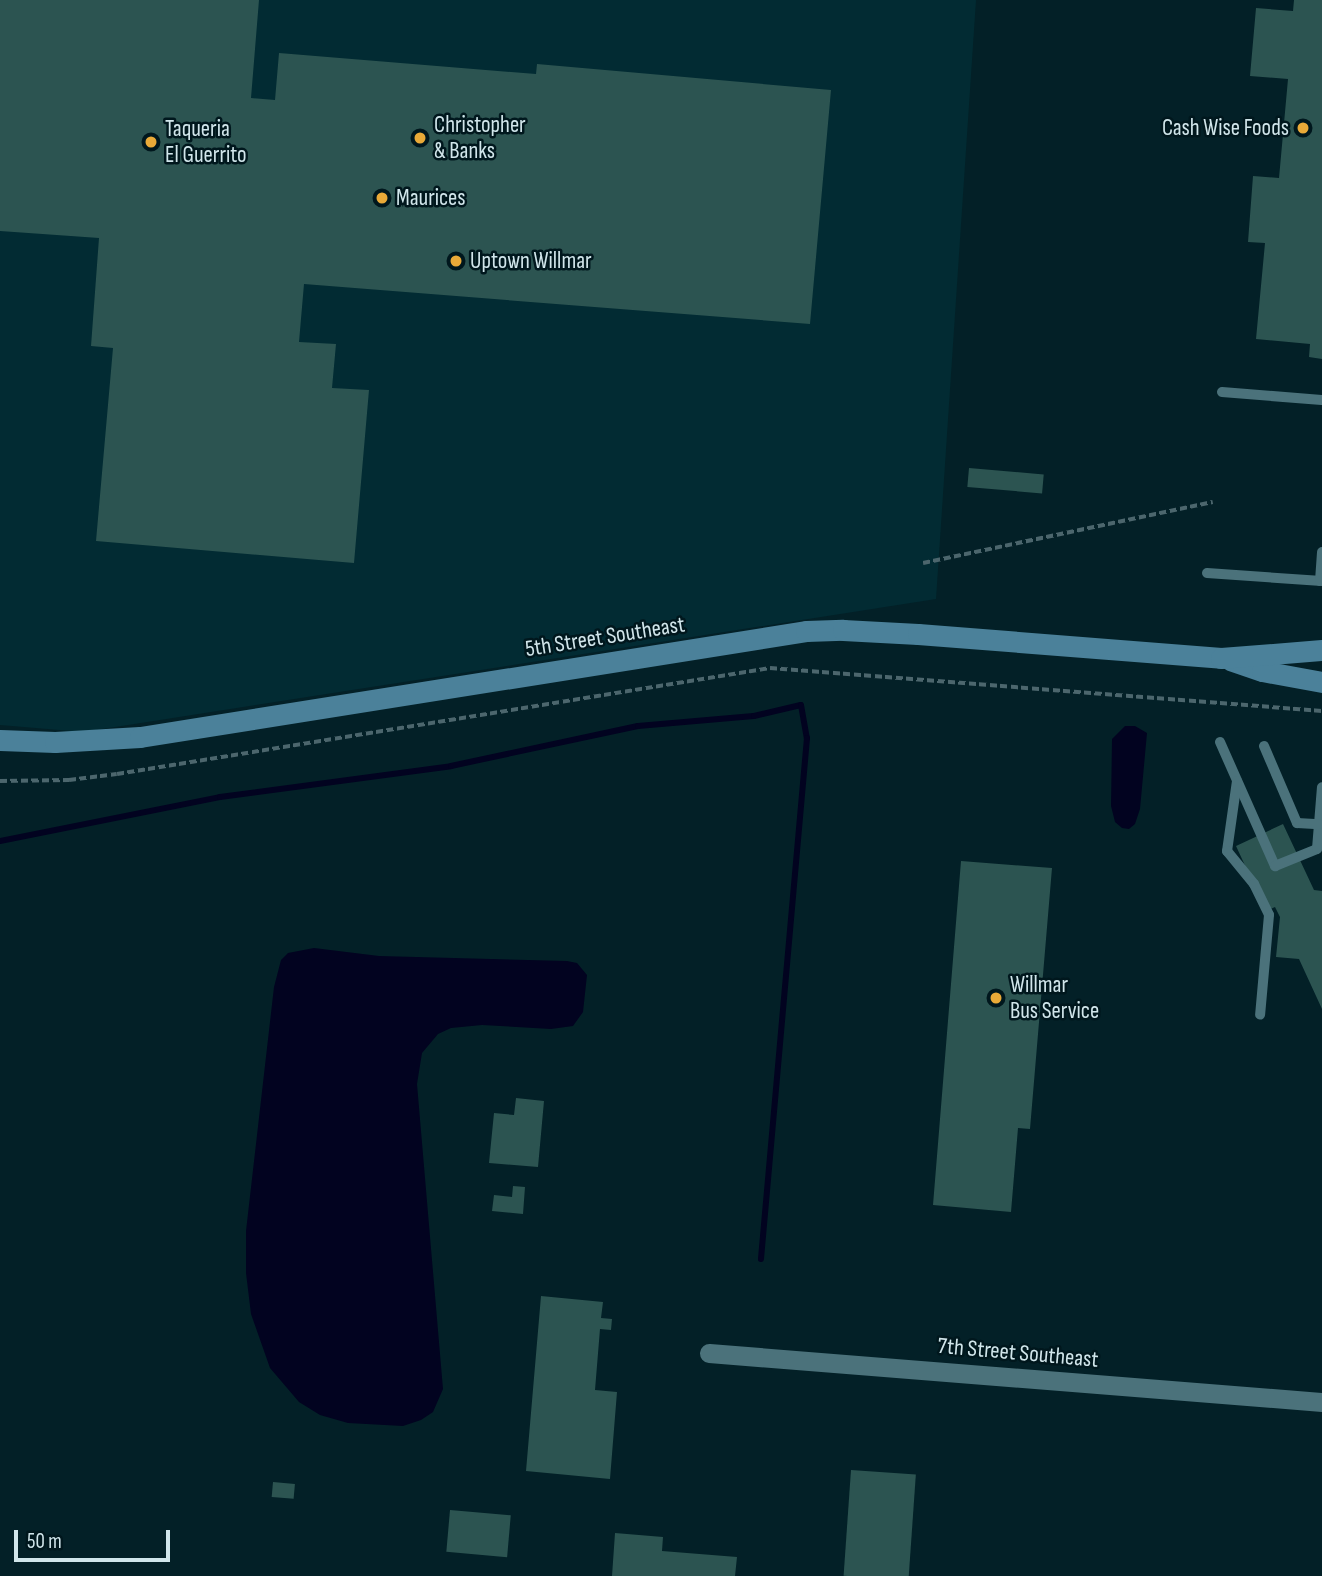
<!DOCTYPE html>
<style>
body{margin:0}
#map{position:relative;width:1322px;height:1576px;overflow:hidden;background:#032027;font-family:"Sofia Sans Condensed",sans-serif}
div>[style]{position:absolute}
.built>*{inset:0;background:#022b33}
.water>*{inset:0;background:#020320}
.stream>*{height:6px;margin:-3px;padding:0 3px;transform-origin:3px;border-radius:3px;background:#020320}
.building>*{inset:0;background:#2c5451;transform-origin:0 0}
.path>*{height:3.5px;margin-top:-1.75px;transform-origin:0;background:repeating-linear-gradient(90deg,#4c666d 0 7px,transparent 0 10.5px)}
.lane>*{height:10px;margin:-5px;padding:0 5px;transform-origin:5px;border-radius:5px;background:#4b727b}
.street>*{height:19px;margin:-9.5px;padding:0 9.5px;transform-origin:9.5px;border-radius:9.5px;background:#4b727b}
.secondary>*{height:21px;margin:-10.5px;padding:0 10.5px;transform-origin:10.5px;border-radius:10.5px;background:#4b819a}
.dots>*{width:19px;height:19px;translate:-50% -50%;box-sizing:border-box;border:4px solid #00171d;border-radius:50%}
span{translate:-50% -50%;white-space:nowrap;text-align:center;line-height:1.15;-webkit-text-stroke:5px #00171d;paint-order:stroke}
.poi-label{font-size:23px;color:#d1e6eb}
.left{translate:0 -50%;text-align:left}
.right{translate:-100% -50%;text-align:right}
.street-label{font-size:23px;color:#d1e6eb}
.scale{position:absolute;left:14px;top:1530px;width:156px;height:32px;box-sizing:border-box;border:4px solid #d1e6eb;border-top:0;padding-left:9px;font-size:21px;line-height:24px;white-space:nowrap;color:#d1e6eb;-webkit-text-stroke:5px #00171d;paint-order:stroke}
</style>
<div id="map">
<div class="built">
<i style="clip-path:polygon(0 0,976px 0,936px 599px,83px 732px,0 725px)"></i>
</div>
<div class="water">
<i style="clip-path:polygon(1125px 726px,1135px 726px,1147px 733px,1140px 809px,1135px 824px,1129px 829px,1122px 828px,1115px 822px,1111px 806px,1112px 739px)"></i>
<i style="clip-path:polygon(314px 948px,379px 956px,567px 961px,577px 963px,587px 975px,583px 1012px,573px 1026px,551px 1029px,482px 1025px,451px 1028px,438px 1034px,422px 1053px,417px 1084px,443px 1389px,433px 1412px,421px 1420px,403px 1426px,348px 1423px,320px 1415px,299px 1402px,270px 1368px,251px 1314px,246px 1273px,246px 1231px,274px 987px,281px 960px,288px 953px)"></i>
</div>
<div class="stream">
<i style="left:0;top:841px;width:224px;rotate:-11.3deg"></i>
<i style="left:220px;top:797px;width:233px;rotate:-7.6deg"></i>
<i style="left:451px;top:766px;width:191px;rotate:-12.1deg"></i>
<i style="left:638px;top:726px;width:116px;rotate:-4.9deg"></i>
<i style="left:754px;top:716px;width:48px;rotate:-13.2deg"></i>
<i style="left:801px;top:705px;width:34px;rotate:80deg"></i>
<i style="left:807px;top:738px;width:523px;rotate:95.05deg"></i>
</div>
<div class="building">
<i style="clip-path:polygon(0 0,259px 0,251px 98px,275px 100px,279px 53px,536px 74px,537px 64px,831px 90px,810px 324px,304px 284px,299px 342px,336px 344px,332px 388px,369px 390px,354px 563px,96px 541px,113px 348px,91px 346px,99px 238px,0 231px)"></i>
<i style="clip-path:polygon(1294px 0,1322px 0,1322px 359px,1309px 357px,1310px 344px,1256px 339px,1265px 243px,1248px 242px,1253px 176px,1279px 178px,1288px 79px,1250px 76px,1256px 8px,1293px 11px)"></i>
<i style="left:969px;top:468px;width:75px;height:19px;rotate:5deg"></i>
<i style="clip-path:polygon(1283px 824px,1314px 890px,1322px 891px,1322px 1009px,1299px 959px,1276px 957px,1280px 917px,1275px 907px,1266px 911px,1236px 846px)"></i>
<i style="clip-path:polygon(961px 861px,1052px 868px,1030px 1129px,1018px 1128px,1011px 1212px,933px 1205px)"></i>
<i style="clip-path:polygon(516px 1098px,544px 1101px,538px 1167px,489px 1163px,494px 1113px,514px 1115px)"></i>
<i style="clip-path:polygon(513px 1186px,525px 1187px,523px 1214px,492px 1211px,494px 1195px,512px 1197px)"></i>
<i style="clip-path:polygon(541px 1296px,603px 1302px,601px 1318px,612px 1319px,611px 1330px,600px 1329px,595px 1390px,617px 1392px,610px 1479px,526px 1471px)"></i>
<i style="left:851px;top:1470px;width:65px;height:106px;rotate:4deg"></i>
<i style="left:273px;top:1482px;width:22px;height:15px;rotate:5deg"></i>
<i style="left:450px;top:1510px;width:61px;height:42px;rotate:5deg"></i>
<i style="clip-path:polygon(615px 1533px,663px 1537px,662px 1551px,737px 1557px,735px 1576px,612px 1576px)"></i>
</div>
<div class="path">
<i style="left:923px;top:563px;width:296px;rotate:-11.9deg"></i>
<i style="left:0;top:781px;width:69px;rotate:-0.8deg"></i>
<i style="left:69px;top:780px;width:48px;rotate:-7.1deg"></i>
<i style="left:117px;top:774px;width:662px;rotate:-9.22deg"></i>
<i style="left:770px;top:668px;width:554px;rotate:4.45deg"></i>
</div>
<div class="lane">
<i style="left:1222px;top:392px;width:100px;rotate:4.6deg"></i>
<i style="left:1207px;top:573px;width:115px;rotate:4deg"></i>
<i style="left:1320px;top:581px;width:29px;rotate:-86deg"></i>
<i style="left:1220px;top:742px;width:136px;rotate:66.1deg"></i>
<i style="left:1275px;top:866px;width:45px;rotate:-22deg"></i>
<i style="left:1317px;top:849px;width:62px;rotate:-85.4deg"></i>
<i style="left:1264px;top:746px;width:84px;rotate:66.8deg"></i>
<i style="left:1297px;top:823px;width:22px;rotate:3deg"></i>
<i style="left:1237px;top:781px;width:71px;rotate:98.1deg"></i>
<i style="left:1227px;top:851px;width:43px;rotate:50.7deg"></i>
<i style="left:1254px;top:884px;width:34px;rotate:64deg"></i>
<i style="left:1269px;top:915px;width:100px;rotate:95.1deg"></i>
</div>
<div class="street">
<i style="left:709px;top:1353px;width:615px;rotate:4.57deg"></i>
</div>
<div class="secondary">
<i style="left:1230px;top:660px;width:34px;rotate:19deg"></i>
<i style="left:1262px;top:671px;width:61px;rotate:10.4deg"></i>
<i style="left:0;top:740px;width:55px;rotate:2.1deg"></i>
<i style="left:55px;top:742px;width:85px;rotate:-3.4deg"></i>
<i style="left:140px;top:737px;width:674px;rotate:-9.04deg"></i>
<i style="left:806px;top:631px;width:37px;rotate:-2deg"></i>
<i style="left:843px;top:630px;width:75px;rotate:3.1deg"></i>
<i style="left:918px;top:634px;width:304px;rotate:4.5deg"></i>
<i style="left:1221px;top:658px;width:101px;rotate:-4.5deg"></i>
</div>
<div class="dots">
<i style="left:1303px;top:128px;background:#e9aa38"></i>
<i style="left:420px;top:138px;background:#e9aa38"></i>
<i style="left:151px;top:142px;background:#e9aa38"></i>
<i style="left:382px;top:198px;background:#e9aa38"></i>
<i style="left:456px;top:261px;background:#e9aa38"></i>
<i style="left:996px;top:998px;background:#e9aa38"></i>
</div>
<div class="poi-label">
<span class="left" style="left:434px;top:138px">Christopher<br>&amp; Banks</span>
<span class="right" style="left:1289px;top:128px">Cash Wise Foods</span>
<span class="left" style="left:165px;top:142px">Taqueria<br>El Guerrito</span>
<span class="left" style="left:396px;top:198px">Maurices</span>
<span class="left" style="left:470px;top:261px">Uptown Willmar</span>
<span class="left" style="left:1010px;top:998px">Willmar<br>Bus Service</span>
</div>
<div class="street-label">
<span style="left:605px;top:637px;rotate:-9deg">5th Street Southeast</span>
<span style="left:1018px;top:1353px;rotate:5deg">7th Street Southeast</span>
</div>
<div class="scale">50 m</div>
</div>
